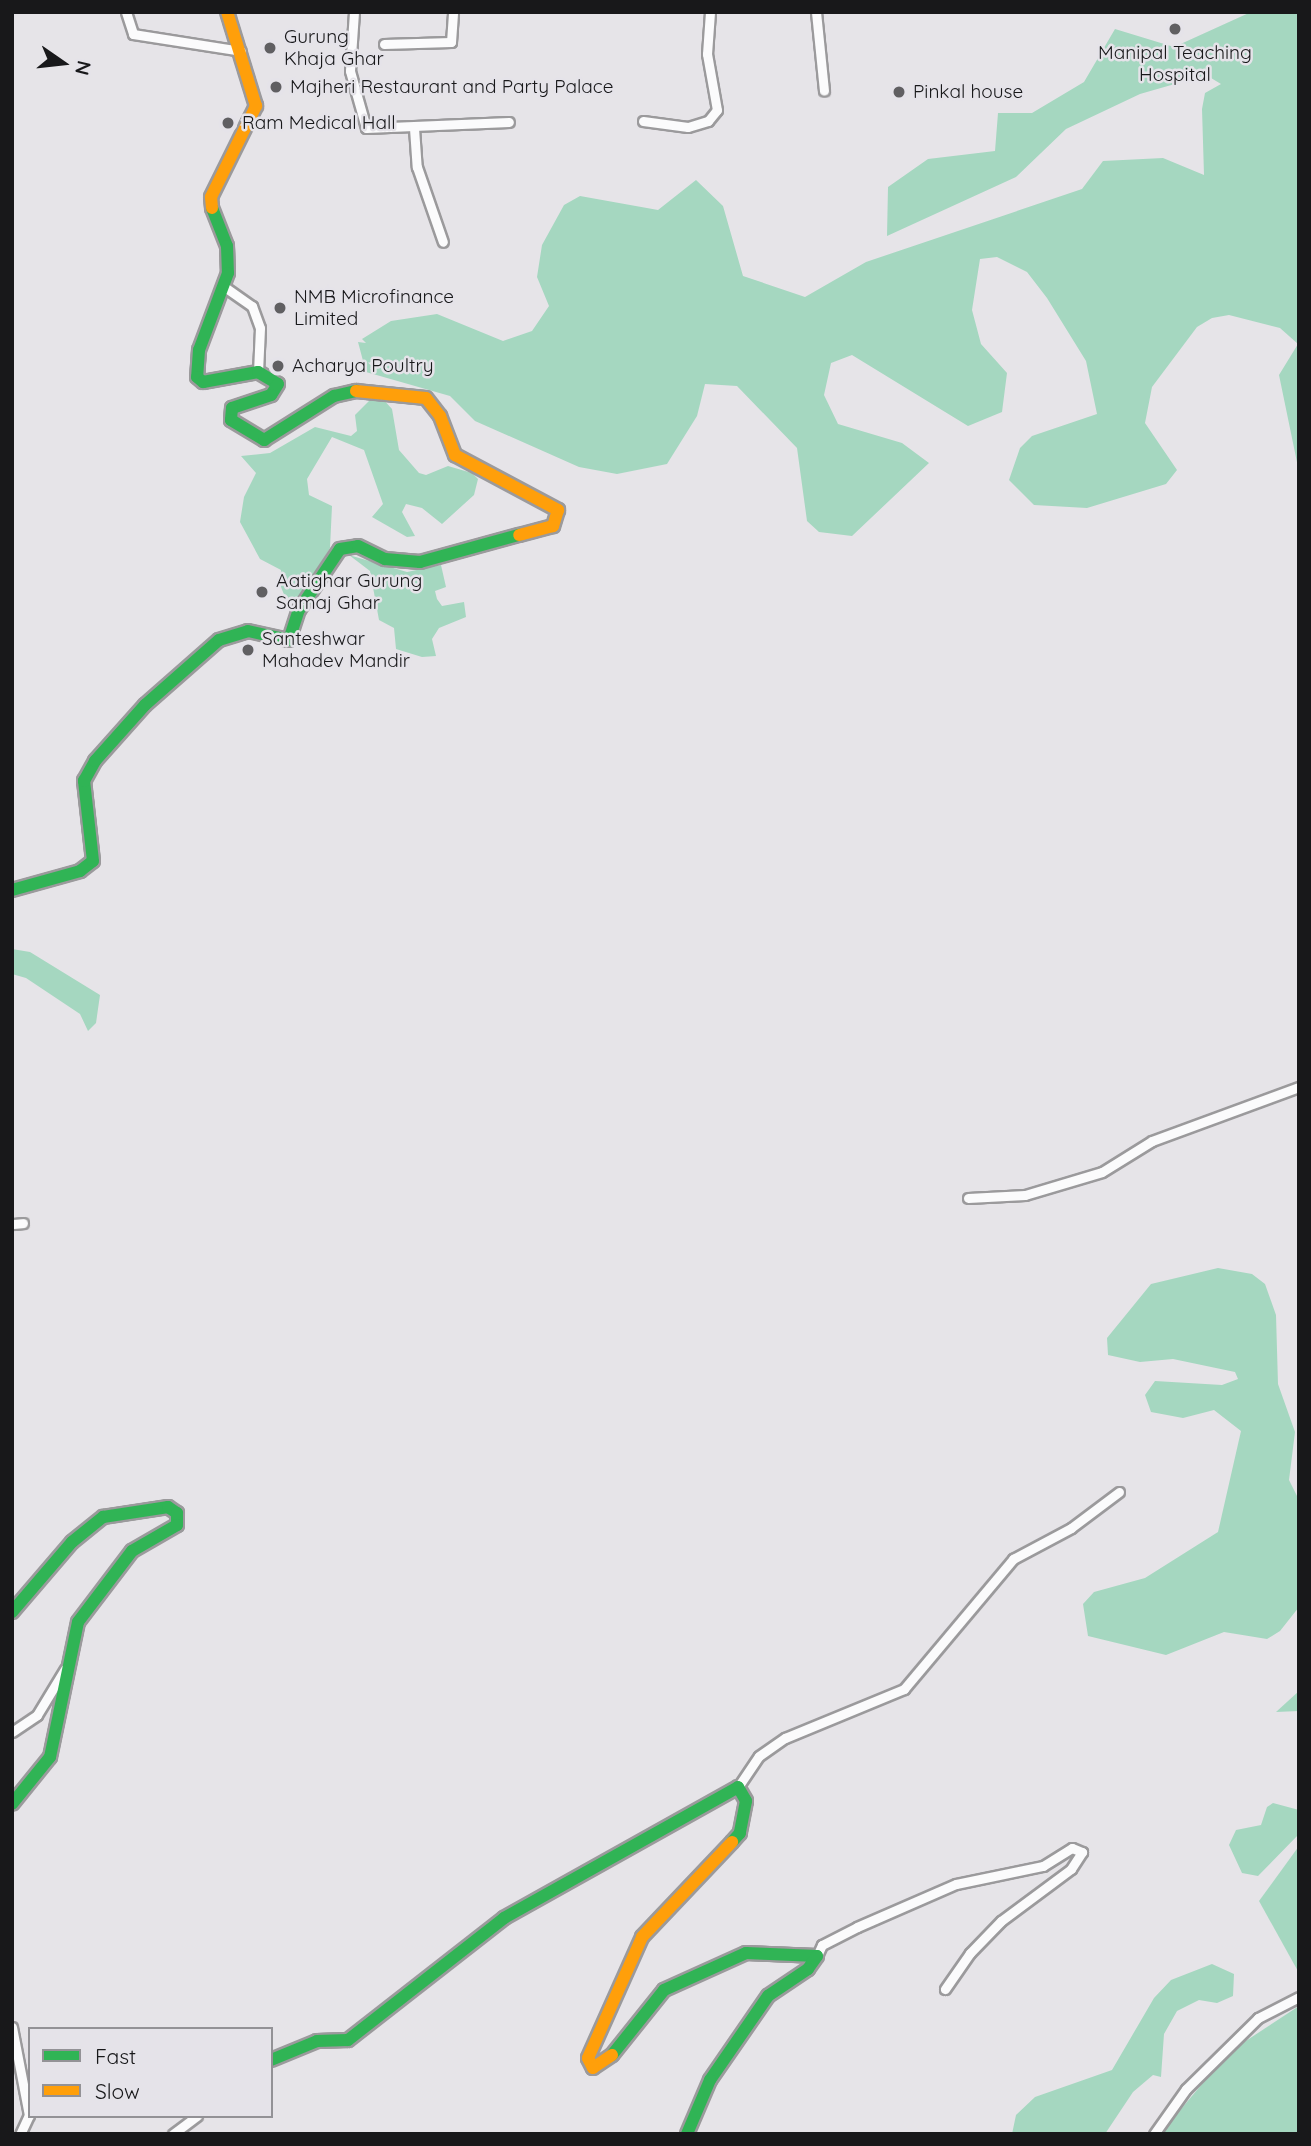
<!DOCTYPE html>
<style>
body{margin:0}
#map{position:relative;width:1311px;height:2146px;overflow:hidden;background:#e6e4e8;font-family:Quicksand,sans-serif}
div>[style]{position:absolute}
.forest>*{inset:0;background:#a5d7c0}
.roads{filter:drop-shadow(2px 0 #9b9a9c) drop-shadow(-2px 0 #9b9a9c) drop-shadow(0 2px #9b9a9c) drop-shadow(0 -2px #9b9a9c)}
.street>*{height:9px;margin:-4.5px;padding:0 4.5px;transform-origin:4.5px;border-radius:4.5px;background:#fbfbfc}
.fast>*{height:12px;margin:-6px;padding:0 6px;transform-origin:6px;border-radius:6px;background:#30b455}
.slow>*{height:12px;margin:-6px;padding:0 6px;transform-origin:6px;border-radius:6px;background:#ff9f0a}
.dots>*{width:19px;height:19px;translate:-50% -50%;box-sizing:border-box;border:4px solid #e5e3e9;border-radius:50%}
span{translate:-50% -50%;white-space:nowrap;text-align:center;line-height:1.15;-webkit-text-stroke:5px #e5e3e9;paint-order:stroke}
.poi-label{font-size:19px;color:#18181a}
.left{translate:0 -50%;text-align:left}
.frame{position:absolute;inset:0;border:14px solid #18181a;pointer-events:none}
.legend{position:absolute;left:28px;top:2027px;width:245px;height:91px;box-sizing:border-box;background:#e5e3e9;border:2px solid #939296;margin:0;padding:9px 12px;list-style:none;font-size:21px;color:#18181a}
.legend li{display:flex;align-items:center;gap:14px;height:35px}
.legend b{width:35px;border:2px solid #939296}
.north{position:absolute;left:28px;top:28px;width:70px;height:70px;-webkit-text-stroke:5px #e5e3e9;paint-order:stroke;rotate:104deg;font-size:19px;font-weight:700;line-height:28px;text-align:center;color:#18181a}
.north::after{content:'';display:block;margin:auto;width:24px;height:32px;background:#18181a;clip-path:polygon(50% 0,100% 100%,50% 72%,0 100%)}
</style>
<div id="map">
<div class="forest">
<i style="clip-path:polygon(1251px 12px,1299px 12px,1299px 472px,1279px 375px,1298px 344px,1280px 328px,1229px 315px,1212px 318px,1197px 327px,1152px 387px,1145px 423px,1177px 470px,1166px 484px,1087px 508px,1034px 505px,1009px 480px,1020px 448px,1032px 436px,1097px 414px,1086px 361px,1047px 298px,1027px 272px,997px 257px,980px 259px,972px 310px,981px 344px,1007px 373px,1002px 412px,968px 426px,852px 355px,831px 363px,824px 395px,838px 424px,902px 443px,929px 463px,852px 536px,819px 532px,807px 521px,797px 448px,737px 386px,705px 384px,697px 416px,667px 464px,617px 474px,579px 467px,475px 421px,450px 396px,366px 372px,358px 342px,366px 343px,362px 339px,391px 321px,437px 314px,503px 341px,532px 331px,549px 306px,537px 277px,542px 245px,564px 205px,580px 196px,658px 210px,696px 180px,723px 206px,743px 276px,805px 297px,866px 262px,1082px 189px,1103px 161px,1163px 158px,1204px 175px,1202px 109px,1205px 93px,1221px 84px,1206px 75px,1140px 94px,1066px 129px,1016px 177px,887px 236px,888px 187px,928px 159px,995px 151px,998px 113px,1032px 113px,1084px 82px,1115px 29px,1174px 47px)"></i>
<i style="clip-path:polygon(381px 397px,392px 409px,399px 450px,419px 473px,426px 475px,448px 466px,472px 473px,478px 479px,474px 495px,442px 524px,422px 508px,406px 504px,402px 512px,415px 536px,407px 537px,372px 517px,383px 504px,364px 450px,332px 437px,307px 479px,309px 495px,332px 506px,330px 548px,308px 586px,296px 601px,287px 602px,281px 587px,281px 570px,260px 559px,240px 522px,244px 497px,256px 473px,241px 456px,270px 453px,315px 427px,351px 436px,357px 431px,355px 415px,372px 398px)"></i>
<i style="clip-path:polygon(349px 555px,407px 572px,441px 565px,446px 587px,435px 591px,437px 599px,442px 606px,464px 602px,466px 617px,439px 628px,432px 639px,436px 656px,422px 657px,396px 649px,394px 628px,379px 620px,370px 571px)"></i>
<i style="clip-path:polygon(12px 949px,30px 952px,100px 995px,96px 1023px,88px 1031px,80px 1014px,26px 978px,12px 974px)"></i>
<i style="clip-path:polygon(1218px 1268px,1252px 1274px,1265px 1284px,1276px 1315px,1278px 1384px,1295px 1432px,1289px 1480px,1299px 1500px,1299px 1607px,1280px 1631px,1267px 1639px,1224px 1632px,1166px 1655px,1088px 1636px,1083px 1604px,1094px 1592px,1145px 1578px,1218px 1532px,1241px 1431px,1214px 1410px,1183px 1418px,1151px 1412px,1145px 1395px,1155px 1381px,1222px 1385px,1238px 1379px,1235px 1372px,1173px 1359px,1140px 1362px,1108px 1355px,1107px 1338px,1151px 1284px)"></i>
<i style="clip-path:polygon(1299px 1691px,1299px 1711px,1276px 1712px)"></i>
<i style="clip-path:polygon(1273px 1803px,1299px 1810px,1299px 1834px,1258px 1876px,1242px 1873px,1229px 1845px,1236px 1830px,1261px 1825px,1267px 1807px)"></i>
<i style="clip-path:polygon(1299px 1846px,1299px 1973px,1259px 1901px)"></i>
<i style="clip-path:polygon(1212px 1964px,1234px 1974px,1233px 1996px,1217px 2003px,1199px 2000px,1177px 2011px,1164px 2034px,1161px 2077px,1153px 2075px,1133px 2092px,1105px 2134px,1012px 2134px,1016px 2115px,1035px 2097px,1112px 2070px,1154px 1998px,1171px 1980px)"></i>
<i style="clip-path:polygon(1299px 2006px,1299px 2134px,1160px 2134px,1229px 2052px)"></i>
</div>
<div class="roads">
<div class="street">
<i style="left:126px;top:12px;width:23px;rotate:72deg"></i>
<i style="left:133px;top:34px;width:109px;rotate:8.9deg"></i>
<i style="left:354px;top:12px;width:59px;rotate:93.9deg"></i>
<i style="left:350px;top:71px;width:59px;rotate:74.3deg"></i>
<i style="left:366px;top:128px;width:143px;rotate:-2.4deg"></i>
<i style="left:816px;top:12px;width:79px;rotate:84.2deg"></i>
<i style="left:384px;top:44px;width:67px;rotate:-1.7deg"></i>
<i style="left:451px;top:42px;width:30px;rotate:-86deg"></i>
<i style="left:643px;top:121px;width:45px;rotate:7.6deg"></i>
<i style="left:688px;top:127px;width:21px;rotate:-17deg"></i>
<i style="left:708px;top:121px;width:14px;rotate:-51deg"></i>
<i style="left:717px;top:110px;width:57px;rotate:-100.1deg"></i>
<i style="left:707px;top:54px;width:42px;rotate:-85.9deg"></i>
<i style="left:414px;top:128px;width:39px;rotate:86deg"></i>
<i style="left:417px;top:167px;width:79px;rotate:70.9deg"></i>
<i style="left:226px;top:288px;width:32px;rotate:35deg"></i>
<i style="left:252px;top:306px;width:23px;rotate:70deg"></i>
<i style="left:260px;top:328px;width:44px;rotate:92.6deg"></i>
<i style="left:968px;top:1198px;width:57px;rotate:-3deg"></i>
<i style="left:1025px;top:1195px;width:80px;rotate:-16.6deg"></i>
<i style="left:1102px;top:1172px;width:59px;rotate:-31.8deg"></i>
<i style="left:1152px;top:1141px;width:157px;rotate:-20.2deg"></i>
<i style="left:12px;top:1224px;width:11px;rotate:-5deg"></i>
<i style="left:12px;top:1732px;width:30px;rotate:-34deg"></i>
<i style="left:37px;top:1715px;width:54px;rotate:-58.7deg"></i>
<i style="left:738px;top:1787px;width:37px;rotate:-56deg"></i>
<i style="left:759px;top:1756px;width:32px;rotate:-35deg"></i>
<i style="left:785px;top:1738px;width:129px;rotate:-22.4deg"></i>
<i style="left:904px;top:1689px;width:170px;rotate:-50deg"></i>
<i style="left:1013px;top:1559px;width:66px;rotate:-28.1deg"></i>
<i style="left:1071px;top:1528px;width:60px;rotate:-36.9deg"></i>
<i style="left:817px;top:1956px;width:12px;rotate:-66deg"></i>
<i style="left:822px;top:1945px;width:39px;rotate:-27deg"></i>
<i style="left:857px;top:1927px;width:108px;rotate:-23.5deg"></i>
<i style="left:956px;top:1884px;width:89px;rotate:-11.7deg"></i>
<i style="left:1043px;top:1866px;width:34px;rotate:-32deg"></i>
<i style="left:1072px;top:1848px;width:11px;rotate:22deg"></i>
<i style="left:1082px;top:1852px;width:20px;rotate:123deg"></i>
<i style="left:1071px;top:1869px;width:87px;rotate:143.4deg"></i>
<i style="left:1001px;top:1921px;width:45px;rotate:134.1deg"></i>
<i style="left:970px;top:1953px;width:44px;rotate:124.8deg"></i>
<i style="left:12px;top:2027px;width:90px;rotate:79.1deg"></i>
<i style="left:29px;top:2115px;width:21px;rotate:115deg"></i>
<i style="left:173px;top:2134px;width:30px;rotate:-37deg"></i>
<i style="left:1154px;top:2134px;width:55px;rotate:-54.6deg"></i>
<i style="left:1186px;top:2089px;width:101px;rotate:-44.6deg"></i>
<i style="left:1258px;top:2018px;width:46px;rotate:-27.1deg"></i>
</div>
<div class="fast">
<i style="left:212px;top:208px;width:41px;rotate:68.5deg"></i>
<i style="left:227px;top:246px;width:27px;rotate:88deg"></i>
<i style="left:228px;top:273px;width:82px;rotate:110.6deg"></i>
<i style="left:199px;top:350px;width:27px;rotate:94deg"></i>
<i style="left:197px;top:377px;width:8px;rotate:40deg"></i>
<i style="left:203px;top:382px;width:56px;rotate:-10.3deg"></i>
<i style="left:258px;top:372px;width:23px;rotate:31deg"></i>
<i style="left:278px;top:384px;width:13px;rotate:122deg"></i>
<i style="left:271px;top:395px;width:41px;rotate:161.6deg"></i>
<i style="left:232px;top:408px;width:12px;rotate:95deg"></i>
<i style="left:231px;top:420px;width:39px;rotate:31deg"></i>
<i style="left:264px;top:440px;width:83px;rotate:-32.2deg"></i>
<i style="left:334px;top:396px;width:23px;rotate:-13deg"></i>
<i style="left:12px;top:890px;width:71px;rotate:-15.6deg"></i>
<i style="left:80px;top:871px;width:16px;rotate:-38deg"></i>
<i style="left:93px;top:861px;width:81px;rotate:-96.4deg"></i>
<i style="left:84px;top:781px;width:23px;rotate:-61deg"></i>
<i style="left:95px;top:761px;width:75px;rotate:-48.2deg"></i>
<i style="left:145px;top:705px;width:98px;rotate:-41.3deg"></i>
<i style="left:219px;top:640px;width:30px;rotate:-17deg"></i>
<i style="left:248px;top:631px;width:42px;rotate:12.4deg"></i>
<i style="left:289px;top:640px;width:32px;rotate:-72deg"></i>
<i style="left:299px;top:610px;width:73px;rotate:-56.1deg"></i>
<i style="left:340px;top:549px;width:18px;rotate:-9deg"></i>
<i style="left:358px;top:546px;width:30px;rotate:26deg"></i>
<i style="left:385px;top:559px;width:35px;rotate:5deg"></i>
<i style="left:420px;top:562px;width:103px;rotate:-15.3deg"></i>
<i style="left:12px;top:1612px;width:92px;rotate:-49.4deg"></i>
<i style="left:72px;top:1542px;width:40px;rotate:-39deg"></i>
<i style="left:103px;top:1517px;width:66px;rotate:-8.7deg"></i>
<i style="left:168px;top:1507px;width:11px;rotate:34deg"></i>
<i style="left:177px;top:1513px;width:12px;rotate:90deg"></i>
<i style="left:177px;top:1525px;width:52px;rotate:150deg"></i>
<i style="left:132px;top:1551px;width:89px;rotate:127.3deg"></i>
<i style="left:78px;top:1622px;width:138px;rotate:101.7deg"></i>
<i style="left:50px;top:1757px;width:60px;rotate:129deg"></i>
<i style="left:612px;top:2055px;width:83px;rotate:-51.3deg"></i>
<i style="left:664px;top:1990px;width:90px;rotate:-24.3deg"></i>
<i style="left:746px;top:1953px;width:71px;rotate:2.4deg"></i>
<i style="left:817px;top:1956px;width:16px;rotate:125deg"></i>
<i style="left:808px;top:1969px;width:48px;rotate:146deg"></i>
<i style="left:768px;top:1996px;width:102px;rotate:124.6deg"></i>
<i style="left:710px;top:2080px;width:59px;rotate:113.1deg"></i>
<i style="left:271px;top:2060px;width:50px;rotate:-22.4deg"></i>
<i style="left:317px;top:2041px;width:31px;rotate:-2deg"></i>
<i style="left:348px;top:2040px;width:198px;rotate:-38deg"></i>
<i style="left:504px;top:1918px;width:268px;rotate:-29.2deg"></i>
<i style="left:738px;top:1787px;width:16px;rotate:60deg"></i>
<i style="left:746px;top:1801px;width:33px;rotate:101deg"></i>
<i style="left:740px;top:1833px;width:12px;rotate:132deg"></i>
</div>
<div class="slow">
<i style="left:212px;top:208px;width:11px;rotate:-95deg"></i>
<i style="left:211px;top:197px;width:102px;rotate:-63.7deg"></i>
<i style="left:256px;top:106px;width:98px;rotate:-107.1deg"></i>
<i style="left:356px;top:391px;width:70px;rotate:5.7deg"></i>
<i style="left:426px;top:398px;width:23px;rotate:52deg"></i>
<i style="left:440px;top:416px;width:42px;rotate:69deg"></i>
<i style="left:455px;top:455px;width:117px;rotate:28.1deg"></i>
<i style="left:558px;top:510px;width:17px;rotate:107deg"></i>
<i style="left:553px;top:526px;width:35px;rotate:165deg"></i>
<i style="left:612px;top:2055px;width:23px;rotate:146deg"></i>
<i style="left:593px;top:2068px;width:11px;rotate:-117deg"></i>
<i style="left:588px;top:2058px;width:133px;rotate:-65.9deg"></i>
<i style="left:642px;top:1937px;width:131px;rotate:-46.5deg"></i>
</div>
</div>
<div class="dots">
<i style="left:1175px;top:29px;background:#605f62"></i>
<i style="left:270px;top:48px;background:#605f62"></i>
<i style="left:276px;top:87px;background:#605f62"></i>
<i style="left:899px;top:92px;background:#605f62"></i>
<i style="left:228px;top:123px;background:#605f62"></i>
<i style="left:280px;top:308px;background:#605f62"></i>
<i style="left:278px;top:366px;background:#605f62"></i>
<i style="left:262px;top:592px;background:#605f62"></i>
<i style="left:248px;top:650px;background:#605f62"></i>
</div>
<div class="poi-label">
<span class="left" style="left:284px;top:48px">Gurung<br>Khaja Ghar</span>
<span style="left:1175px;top:64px">Manipal Teaching<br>Hospital</span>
<span class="left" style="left:290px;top:87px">Majheri Restaurant and Party Palace</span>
<span class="left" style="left:913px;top:92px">Pinkal house</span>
<span class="left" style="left:242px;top:123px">Ram Medical Hall</span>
<span class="left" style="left:294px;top:308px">NMB Microfinance<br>Limited</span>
<span class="left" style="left:292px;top:366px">Acharya Poultry</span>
<span class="left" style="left:276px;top:592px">Aatighar Gurung<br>Samaj Ghar</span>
<span class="left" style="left:262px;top:650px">Santeshwar<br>Mahadev Mandir</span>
</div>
<div class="frame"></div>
<ul class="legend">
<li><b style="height:9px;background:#30b455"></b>Fast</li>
<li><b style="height:9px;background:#ff9f0a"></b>Slow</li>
</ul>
<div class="north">N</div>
</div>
